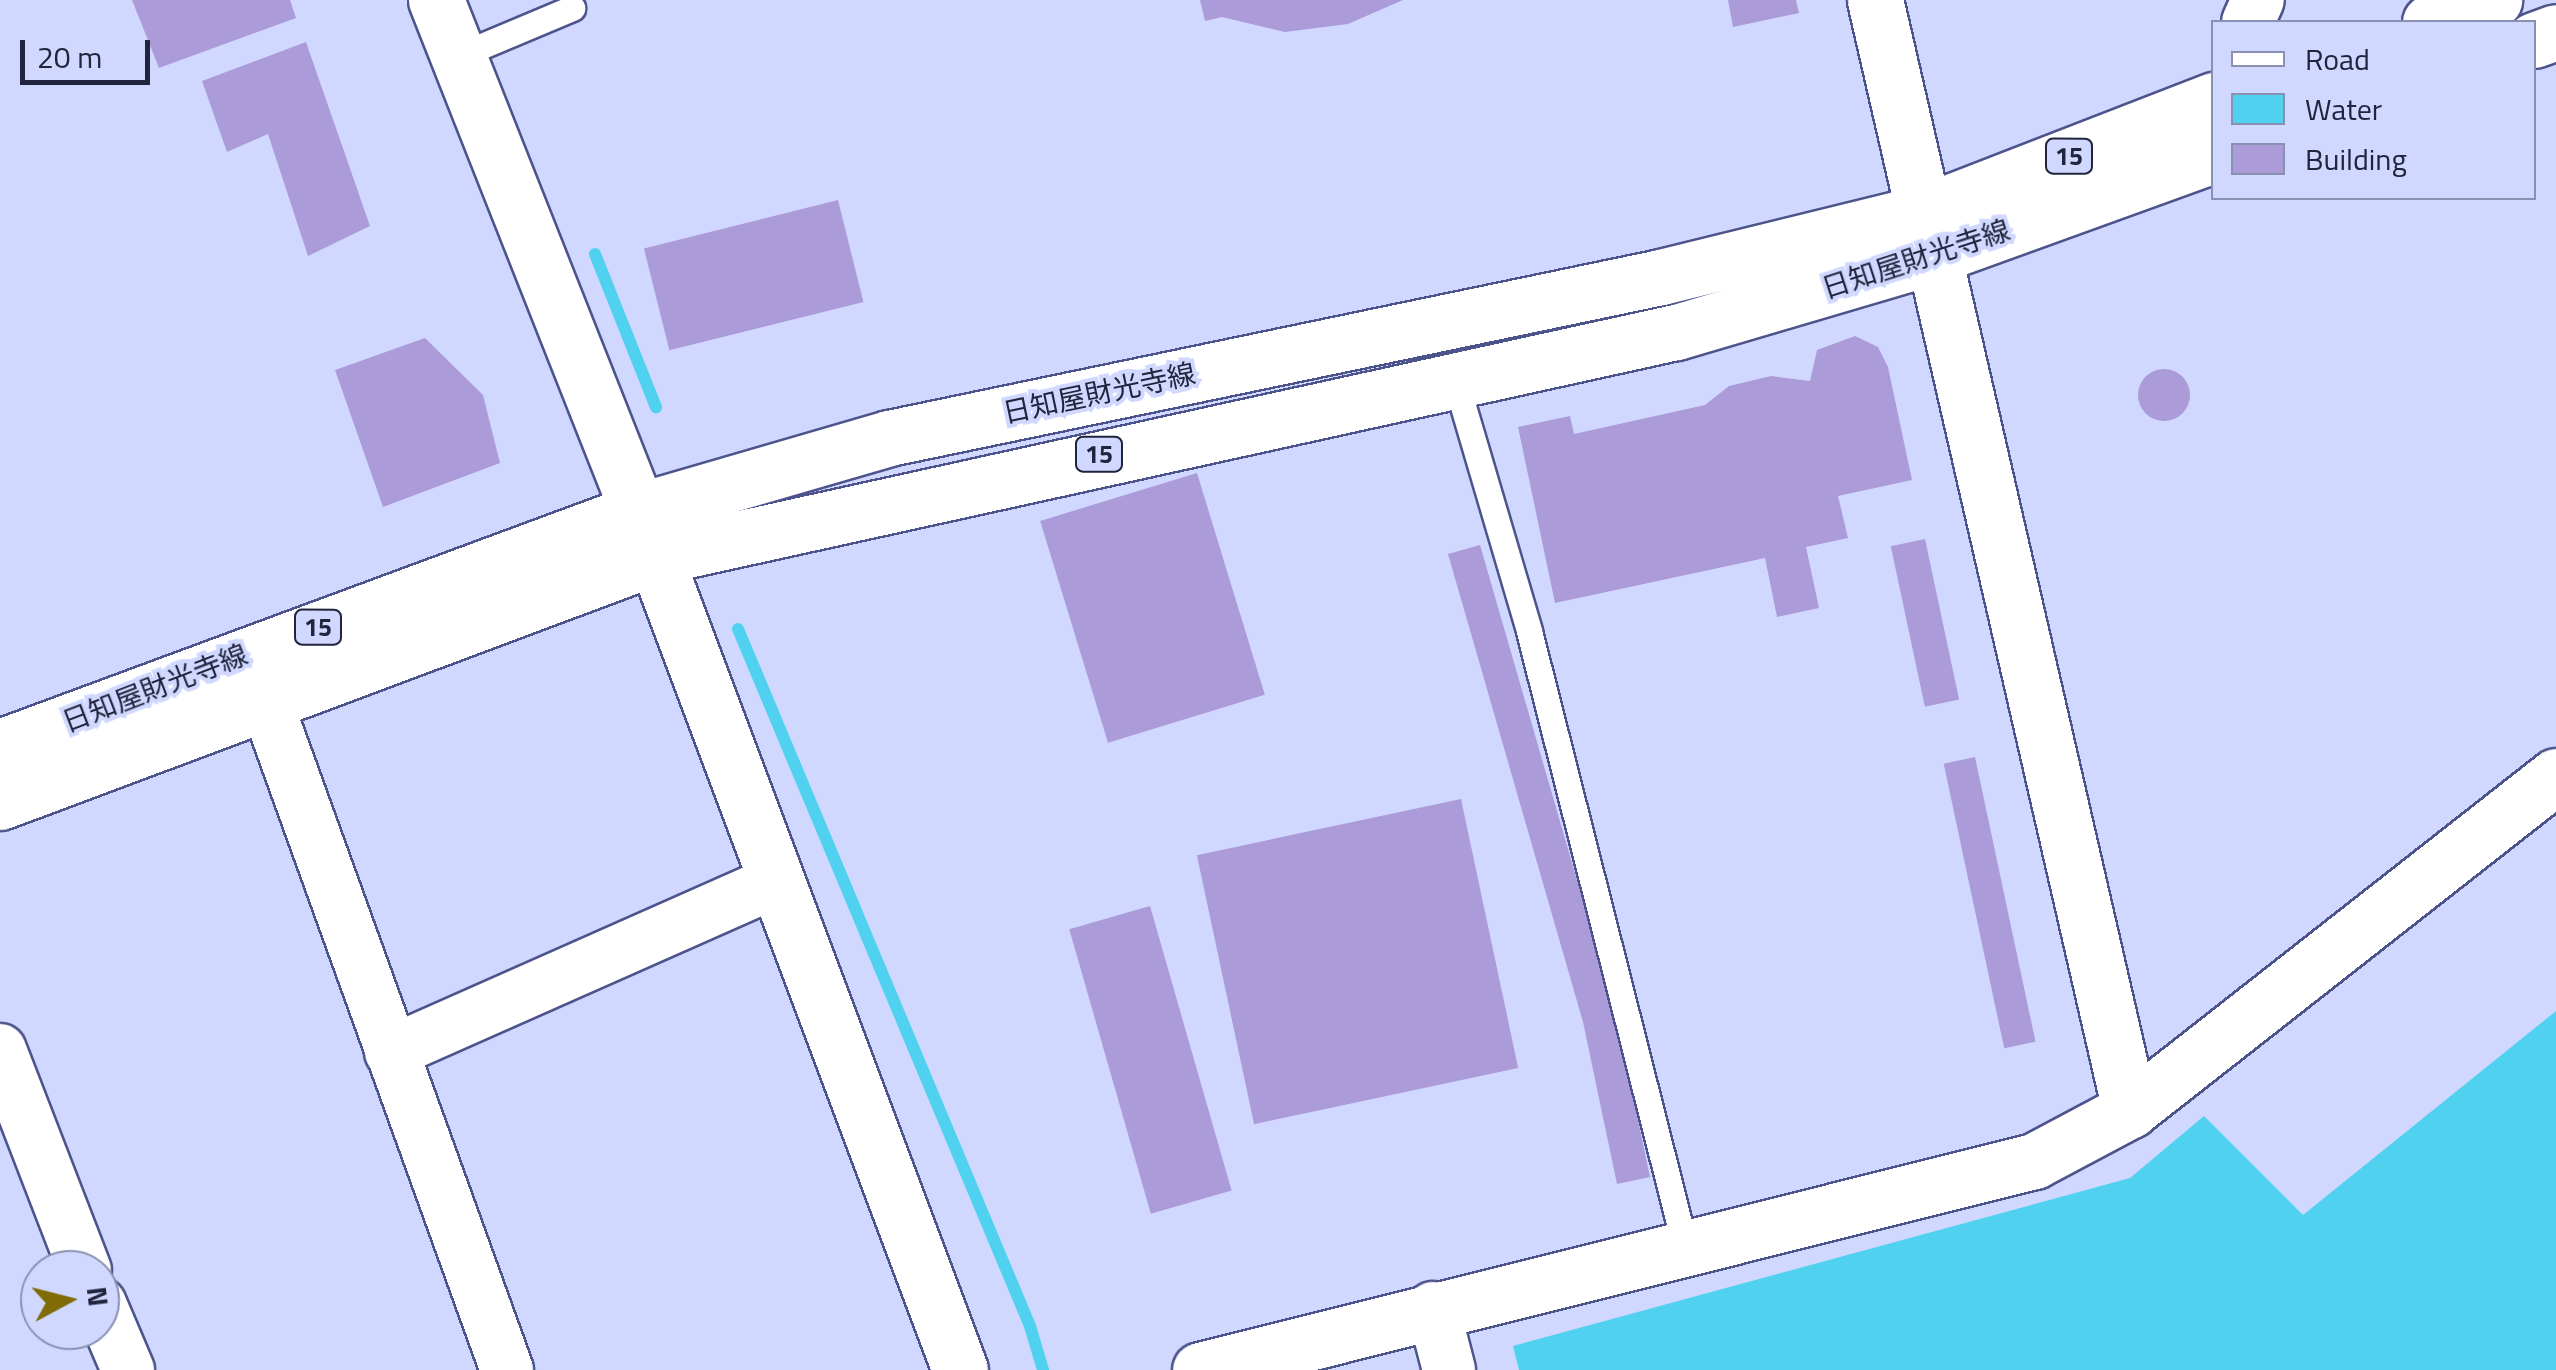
<!DOCTYPE html>
<meta charset="utf-8">
<style>
body{margin:0}
#map{position:relative;width:2556px;height:1370px;overflow:hidden;background:#d1d8ff;font-family:"Titillium Web","Noto Sans JP",sans-serif}
div>[style]{position:absolute}
.water>*{inset:0;background:#4fd1ef}
.stream>*{height:12px;margin:-6px;padding:0 6px;transform-origin:6px;border-radius:6px;background:#4fd1ef}
.building>*{inset:0;background:#ab9bd8;transform-origin:0 0}
.round{border-radius:50%}
.roads{filter:drop-shadow(2px 0 #4d548c) drop-shadow(-2px 0 #4d548c) drop-shadow(0 2px #4d548c) drop-shadow(0 -2px #4d548c)}
.lane>*{height:25px;margin:-12.5px;padding:0 12.5px;transform-origin:12.5px;border-radius:12.5px;background:#fff}
.street>*{height:52px;margin:-26px;padding:0 26px;transform-origin:26px;border-radius:26px;background:#fff}
.secondary>*{height:55px;margin:-27.5px;padding:0 27.5px;transform-origin:27.5px;border-radius:27.5px;background:#fff}
.primary>*{height:55px;margin:-27.5px;padding:0 27.5px;transform-origin:27.5px;border-radius:27.5px;background:#fff}
span{translate:-50% -50%;white-space:nowrap;text-align:center;line-height:1.15;-webkit-text-stroke:8px #d1d8ff;paint-order:stroke}
.shield-label span{padding:2px 8px;background:#d1d8ff;border:2px solid;border-radius:8px;-webkit-text-stroke-width:0}
.shield-label{font-size:25px;color:#20243c;font-weight:700}
.street-label{font-size:28px;color:#20243c}
.legend{position:absolute;left:2211px;top:20px;width:325px;height:180px;box-sizing:border-box;background:#d1d8ff;border:2px solid #8a90b1;margin:0;padding:12px 18px;list-style:none;font-size:30px;color:#20243c}
.legend li{display:flex;align-items:center;gap:20px;height:50px}
.legend b{width:50px;border:2px solid #8a90b1}
.north{position:absolute;left:20px;top:1250px;width:100px;height:100px;box-sizing:border-box;background:#d1d8ff;border:2px solid #8a90b1;border-radius:50%;rotate:83deg;font-size:28px;font-weight:700;line-height:40px;text-align:center;color:#20243c}
.north::after{content:'';display:block;margin:auto;width:35px;height:45px;background:#7f6c05;clip-path:polygon(50% 0,100% 100%,50% 72%,0 100%)}
.scale{position:absolute;left:20px;top:40px;width:130px;height:45px;box-sizing:border-box;border:5px solid #20243c;border-top:0;padding-left:12px;font-size:30px;line-height:35px;white-space:nowrap;color:#20243c;-webkit-text-stroke:8px #d1d8ff;paint-order:stroke}
</style>
<div id="map">
<div class="water">
<i style="clip-path:polygon(2556px 1011px,2556px 1370px,1519px 1370px,1513px 1346px,2130px 1178px,2204px 1116px,2303px 1215px)"></i>
</div>
<div class="stream">
<i style="left:595px;top:254px;width:165px;rotate:68.3deg"></i>
<i style="left:738px;top:629px;width:756px;rotate:67.27deg"></i>
<i style="left:1030px;top:1326px;width:46px;rotate:73.5deg"></i>
</div>
<div class="building">
<i style="clip-path:polygon(132px 0,290px 0,296px 18px,159px 68px)"></i>
<i style="clip-path:polygon(1200px 0,1403px 0,1348px 24px,1285px 32px,1222px 17px,1205px 21px)"></i>
<i style="clip-path:polygon(1728px 0,1796px 0,1799px 13px,1733px 27px)"></i>
<i style="clip-path:polygon(306px 42px,370px 226px,308px 256px,268px 134px,227px 152px,202px 81px)"></i>
<i style="left:838px;top:200px;width:105px;height:200px;rotate:76deg"></i>
<i style="clip-path:polygon(1855px 336px,1878px 347px,1888px 367px,1912px 480px,1838px 496px,1848px 538px,1806px 547px,1819px 608px,1777px 617px,1765px 558px,1555px 603px,1518px 427px,1570px 416px,1574px 434px,1705px 405px,1729px 386px,1771px 376px,1810px 381px,1817px 350px)"></i>
<i style="clip-path:polygon(425px 338px,483px 395px,500px 463px,383px 507px,335px 370px)"></i>
<i class="round" style="left:2138px;top:369px;width:52px;height:52px"></i>
<i style="left:1197px;top:473px;width:232px;height:164px;rotate:73deg"></i>
<i style="left:1925px;top:539px;width:164px;height:35px;rotate:78deg"></i>
<i style="clip-path:polygon(1480px 545px,1616px 1015px,1650px 1177px,1617px 1184px,1583px 1022px,1448px 554px)"></i>
<i style="left:1975px;top:757px;width:291px;height:32px;rotate:78deg"></i>
<i style="left:1461px;top:799px;width:275px;height:270px;rotate:78deg"></i>
<i style="left:1150px;top:906px;width:296px;height:84px;rotate:74deg"></i>
</div>
<div class="roads">
<div class="lane">
<i style="left:458px;top:56px;width:124px;rotate:-22.8deg"></i>
<i style="left:1455px;top:379px;width:263px;rotate:73.6deg"></i>
<i style="left:1529px;top:631px;width:634px;rotate:75.77deg"></i>
</div>
<div class="street">
<i style="left:2248px;top:22px;width:24px;rotate:-66deg"></i>
<i style="left:252px;top:663px;width:752px;rotate:70.17deg"></i>
<i style="left:0;top:1050px;width:236px;rotate:68.9deg"></i>
<i style="left:391px;top:1052px;width:422px;rotate:-23.9deg"></i>
<i style="left:100px;top:1304px;width:72px;rotate:67deg"></i>
<i style="left:1433px;top:1308px;width:64px;rotate:75.5deg"></i>
</div>
<div class="secondary">
<i style="left:436px;top:0;width:549px;rotate:68.43deg"></i>
<i style="left:638px;top:511px;width:917px;rotate:69.45deg"></i>
<i style="left:1875px;top:0;width:1139px;rotate:77.06deg"></i>
<i style="left:1200px;top:1370px;width:860px;rotate:-14.07deg"></i>
<i style="left:2034px;top:1161px;width:109px;rotate:-28deg"></i>
<i style="left:2130px;top:1110px;width:541px;rotate:-38.1deg"></i>
</div>
<div class="primary">
<i style="left:2430px;top:22px;width:68px;rotate:-19deg"></i>
<i style="left:2534px;top:40px;width:23px;rotate:-20deg"></i>
<i style="left:0;top:747px;width:680px;rotate:-20.3deg"></i>
<i style="left:638px;top:511px;width:261px;rotate:-16.2deg"></i>
<i style="left:889px;top:438px;width:789px;rotate:-11.78deg"></i>
<i style="left:1661px;top:277px;width:272px;rotate:-13.8deg"></i>
<i style="left:1925px;top:212px;width:310px;rotate:-21.2deg"></i>
<i style="left:0;top:802px;width:699px;rotate:-20.51deg"></i>
<i style="left:655px;top:557px;width:1045px;rotate:-12.43deg"></i>
<i style="left:1676px;top:332px;width:272px;rotate:-16.4deg"></i>
<i style="left:1937px;top:255px;width:294px;rotate:-19.9deg"></i>
</div>
</div>
<div class="shield-label">
<span style="left:2069px;top:156px">15</span>
<span style="left:1099px;top:454px">15</span>
<span style="left:318px;top:627px">15</span>
</div>
<div class="street-label">
<span style="left:1916px;top:259px;rotate:-18deg">日知屋財光寺線</span>
<span style="left:1099px;top:393px;rotate:-12deg">日知屋財光寺線</span>
<span style="left:155px;top:688px;rotate:-21deg">日知屋財光寺線</span>
</div>
<ul class="legend">
<li><b style="height:12px;background:#fff"></b>Road</li>
<li><b style="height:28px;background:#4fd1ef"></b>Water</li>
<li><b style="height:28px;background:#ab9bd8"></b>Building</li>
</ul>
<div class="north">N</div>
<div class="scale">20 m</div>
</div>
